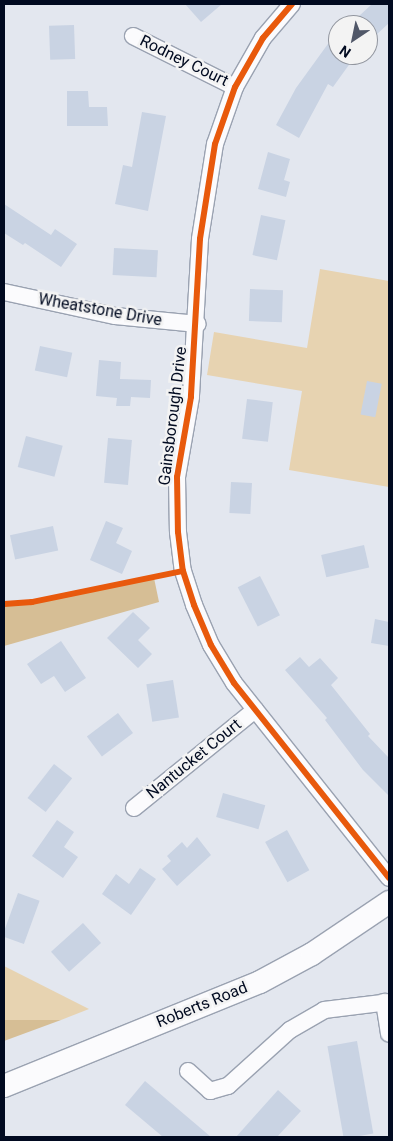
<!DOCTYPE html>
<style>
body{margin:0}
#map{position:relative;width:393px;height:1141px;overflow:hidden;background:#e3e7ef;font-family:Roboto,sans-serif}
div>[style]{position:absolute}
.green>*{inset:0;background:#e7d3b1}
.forest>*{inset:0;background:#d6be95}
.building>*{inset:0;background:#c9d3e3;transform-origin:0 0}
.roads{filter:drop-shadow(1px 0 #9aa2b1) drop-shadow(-1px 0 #9aa2b1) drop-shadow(0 1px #9aa2b1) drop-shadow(0 -1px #9aa2b1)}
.minor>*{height:16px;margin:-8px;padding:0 8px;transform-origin:8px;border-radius:8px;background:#fbfbfd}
.secondary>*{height:22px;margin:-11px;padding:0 11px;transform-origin:11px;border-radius:11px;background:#fbfbfd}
.cycleway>*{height:6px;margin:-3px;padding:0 3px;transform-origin:3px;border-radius:3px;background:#e8590c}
span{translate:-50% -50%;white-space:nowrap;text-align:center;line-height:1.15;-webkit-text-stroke:5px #f3f3f3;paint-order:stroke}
.street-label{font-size:16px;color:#010a20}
.frame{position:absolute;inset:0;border:5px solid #010a20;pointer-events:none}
.north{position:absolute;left:328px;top:15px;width:50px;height:50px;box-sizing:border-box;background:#f3f3f3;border:1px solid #92969f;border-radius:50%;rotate:214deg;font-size:14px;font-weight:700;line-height:20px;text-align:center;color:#010a20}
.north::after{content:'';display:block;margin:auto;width:18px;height:22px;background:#505768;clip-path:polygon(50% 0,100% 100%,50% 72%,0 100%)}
</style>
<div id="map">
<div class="green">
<i style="clip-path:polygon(320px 269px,389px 281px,389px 487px,289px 470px,302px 391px,207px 375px,214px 332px,307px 348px)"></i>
<i style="clip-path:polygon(4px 966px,89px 1009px,61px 1020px,4px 1020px)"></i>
</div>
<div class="forest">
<i style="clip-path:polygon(154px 578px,159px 602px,4px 646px,4px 605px)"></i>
<i style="clip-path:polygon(4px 1020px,61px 1020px,4px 1041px)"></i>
</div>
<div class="building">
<i style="clip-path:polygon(185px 4px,222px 4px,201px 22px)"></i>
<i style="clip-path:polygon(372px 4px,389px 4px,389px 23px,375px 36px,358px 17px)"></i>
<i style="left:74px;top:25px;width:34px;height:25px;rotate:88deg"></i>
<i style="clip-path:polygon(338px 30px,338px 55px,356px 55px,333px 87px,328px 84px,299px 138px,276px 125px,296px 88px)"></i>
<i style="clip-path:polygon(67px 91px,88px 91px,89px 107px,107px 107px,108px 126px,67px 126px)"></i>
<i style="clip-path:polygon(142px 112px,166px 116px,148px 211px,115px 204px,123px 165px,132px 167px)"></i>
<i style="clip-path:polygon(268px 152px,290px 159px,284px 180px,290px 182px,286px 197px,258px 189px)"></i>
<i style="clip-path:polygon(4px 204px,51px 235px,55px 229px,77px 244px,61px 267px,25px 243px,23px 245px,4px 233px)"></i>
<i style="left:261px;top:215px;width:25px;height:41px;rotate:12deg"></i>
<i style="left:114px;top:248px;width:44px;height:27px;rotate:3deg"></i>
<i style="left:250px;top:289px;width:33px;height:32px;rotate:2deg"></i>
<i style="left:40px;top:346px;width:33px;height:25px;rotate:12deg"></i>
<i style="clip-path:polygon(99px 360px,121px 362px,120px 379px,151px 380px,150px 398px,131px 397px,130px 406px,116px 406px,117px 398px,96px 396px)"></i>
<i style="left:367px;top:381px;width:15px;height:34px;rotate:11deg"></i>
<i style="left:247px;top:399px;width:26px;height:40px;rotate:7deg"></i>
<i style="left:26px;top:436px;width:38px;height:32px;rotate:15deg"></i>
<i style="left:108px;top:438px;width:24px;height:45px;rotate:5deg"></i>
<i style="left:231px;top:482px;width:21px;height:31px;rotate:3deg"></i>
<i style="clip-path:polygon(106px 521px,123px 528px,116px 543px,132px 551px,122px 574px,90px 560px)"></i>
<i style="left:53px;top:526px;width:25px;height:44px;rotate:78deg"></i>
<i style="left:364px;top:545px;width:23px;height:44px;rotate:77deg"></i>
<i style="left:260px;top:576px;width:44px;height:25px;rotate:63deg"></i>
<i style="clip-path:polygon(133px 612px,150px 628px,138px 640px,152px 654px,138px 668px,107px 638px)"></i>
<i style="clip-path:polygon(375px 619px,389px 622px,389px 646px,371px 643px)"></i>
<i style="clip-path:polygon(61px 641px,86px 678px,65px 692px,54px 676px,41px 684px,27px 664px)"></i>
<i style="clip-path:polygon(300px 657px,309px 667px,320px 658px,338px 678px,331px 685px,370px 734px,368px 736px,389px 758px,389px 796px,363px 770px,325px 720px,327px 718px,285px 670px)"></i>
<i style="left:173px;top:680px;width:38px;height:27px;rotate:81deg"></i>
<i style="left:118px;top:713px;width:25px;height:39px;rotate:53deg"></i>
<i style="left:54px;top:764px;width:23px;height:43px;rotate:38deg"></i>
<i style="left:223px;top:793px;width:44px;height:25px;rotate:16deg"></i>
<i style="clip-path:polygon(57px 820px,74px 832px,64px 847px,78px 857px,63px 878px,32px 856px)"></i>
<i style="left:287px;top:830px;width:46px;height:25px;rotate:61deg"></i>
<i style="clip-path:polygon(197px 837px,211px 855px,177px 886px,162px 869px,171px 861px,167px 856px,182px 842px,187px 848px)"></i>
<i style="clip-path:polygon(140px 868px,156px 879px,131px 915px,102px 894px,116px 874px,129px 884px)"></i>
<i style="left:18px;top:893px;width:23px;height:46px;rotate:20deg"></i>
<i style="left:83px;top:923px;width:27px;height:43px;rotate:48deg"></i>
<i style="left:357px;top:1041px;width:94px;height:30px;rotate:80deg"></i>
<i style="clip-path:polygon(145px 1081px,211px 1137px,163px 1137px,125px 1105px)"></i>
<i style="clip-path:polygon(278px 1090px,301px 1111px,277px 1137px,236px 1137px)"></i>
</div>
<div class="roads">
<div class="minor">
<i style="left:292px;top:4px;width:45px;rotate:130.5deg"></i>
<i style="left:263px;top:38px;width:56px;rotate:119.7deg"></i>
<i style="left:235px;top:87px;width:60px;rotate:109.3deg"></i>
<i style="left:215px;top:144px;width:96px;rotate:99deg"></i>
<i style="left:200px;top:239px;width:158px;rotate:93.3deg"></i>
<i style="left:191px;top:397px;width:81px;rotate:99.9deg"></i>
<i style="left:177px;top:477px;width:55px;rotate:89deg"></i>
<i style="left:178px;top:532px;width:39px;rotate:83deg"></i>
<i style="left:183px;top:571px;width:36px;rotate:72deg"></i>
<i style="left:194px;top:605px;width:43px;rotate:67deg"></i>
<i style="left:211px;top:645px;width:44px;rotate:58.8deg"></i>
<i style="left:234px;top:683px;width:249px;rotate:51.5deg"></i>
<i style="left:133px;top:36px;width:114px;rotate:26.6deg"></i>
<i style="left:4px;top:292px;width:114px;rotate:12.2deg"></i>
<i style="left:115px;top:316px;width:83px;rotate:5.5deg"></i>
<i style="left:134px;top:808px;width:156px;rotate:-39deg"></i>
<i style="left:384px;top:1002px;width:32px;rotate:81deg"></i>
<i style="left:188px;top:1071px;width:30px;rotate:42deg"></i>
<i style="left:210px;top:1091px;width:19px;rotate:-16deg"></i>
<i style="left:228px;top:1086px;width:84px;rotate:-42.1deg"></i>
<i style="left:290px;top:1030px;width:39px;rotate:-30deg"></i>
<i style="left:324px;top:1010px;width:65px;rotate:-7deg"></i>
</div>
<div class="secondary">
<i style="left:4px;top:1086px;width:276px;rotate:-22.1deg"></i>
<i style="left:260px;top:982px;width:59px;rotate:-28.3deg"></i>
<i style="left:312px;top:954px;width:93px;rotate:-34deg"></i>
</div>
</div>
<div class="cycleway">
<i style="left:292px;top:4px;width:45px;rotate:130.5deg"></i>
<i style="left:263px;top:38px;width:56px;rotate:119.7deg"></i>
<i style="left:235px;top:87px;width:60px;rotate:109.3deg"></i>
<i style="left:215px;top:144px;width:96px;rotate:99deg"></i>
<i style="left:200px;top:239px;width:158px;rotate:93.3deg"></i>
<i style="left:191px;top:397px;width:81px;rotate:99.9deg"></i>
<i style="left:177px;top:477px;width:55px;rotate:89deg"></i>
<i style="left:178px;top:532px;width:39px;rotate:83deg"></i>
<i style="left:183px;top:571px;width:36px;rotate:72deg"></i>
<i style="left:194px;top:605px;width:43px;rotate:67deg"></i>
<i style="left:211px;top:645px;width:44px;rotate:58.8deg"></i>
<i style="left:234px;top:683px;width:249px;rotate:51.5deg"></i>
<i style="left:4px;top:604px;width:28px;rotate:-4deg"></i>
<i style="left:32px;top:602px;width:154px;rotate:-11.6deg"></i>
</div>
<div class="street-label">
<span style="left:184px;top:61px;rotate:26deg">Rodney Court</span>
<span style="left:100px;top:310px;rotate:10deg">Wheatstone Drive</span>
<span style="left:173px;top:416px;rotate:-83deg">Gainsborough Drive</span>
<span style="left:194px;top:759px;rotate:-39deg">Nantucket Court</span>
<span style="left:202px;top:1005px;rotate:-22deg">Roberts Road</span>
</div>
<div class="frame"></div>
<div class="north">N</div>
</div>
